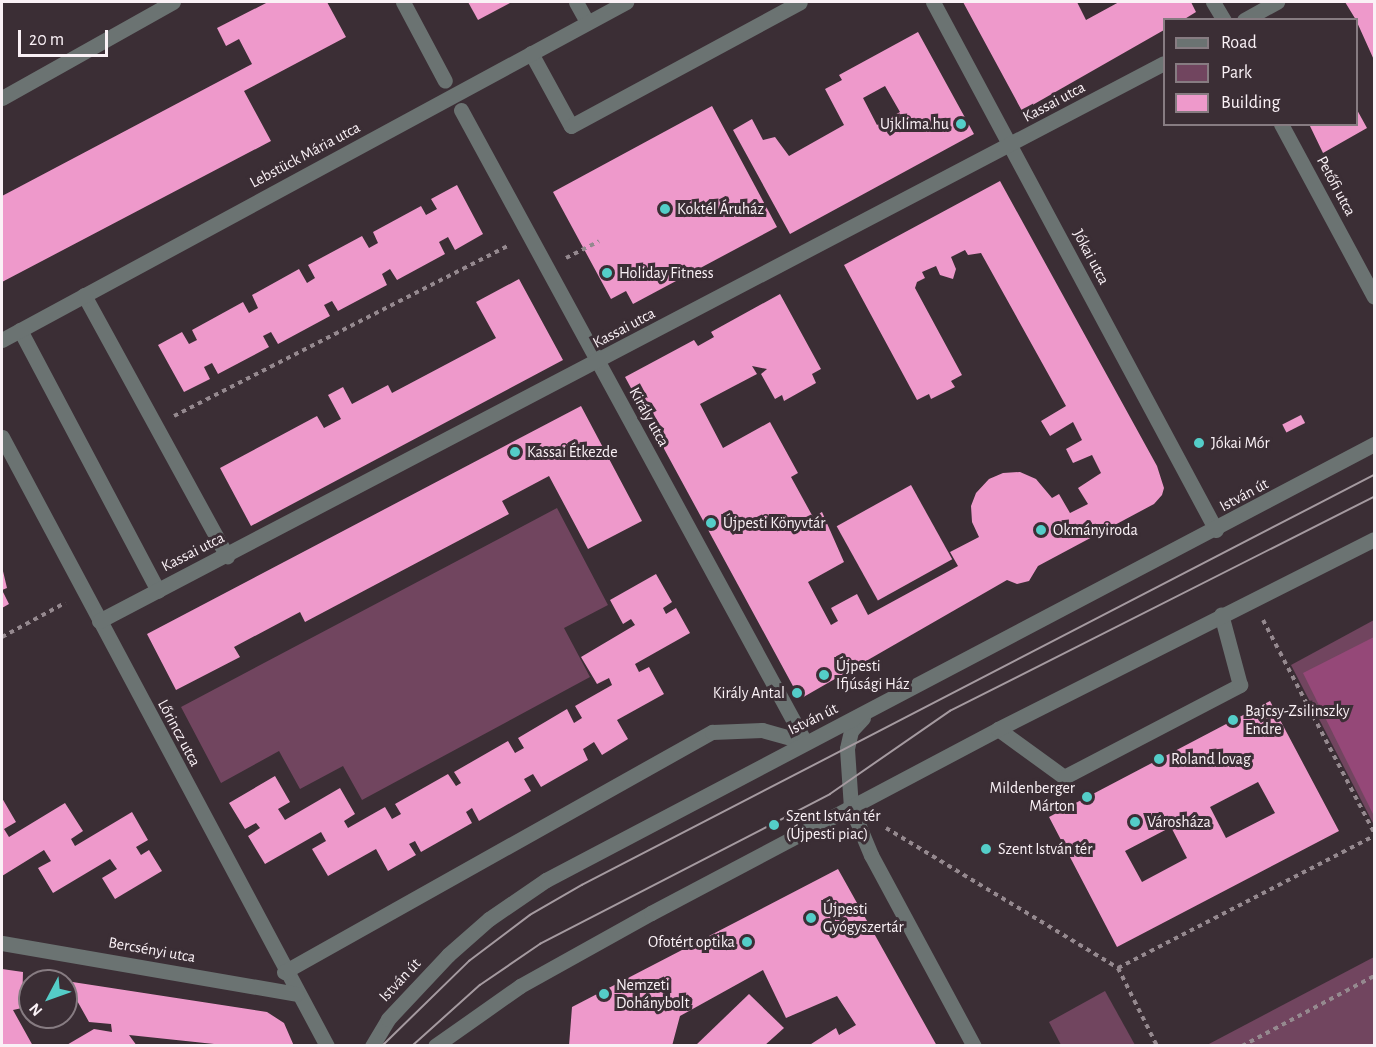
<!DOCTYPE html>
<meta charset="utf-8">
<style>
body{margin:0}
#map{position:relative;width:1376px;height:1047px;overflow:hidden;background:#3b2e35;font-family:"Alegreya Sans",sans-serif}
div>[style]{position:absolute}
.green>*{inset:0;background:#71455f}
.forest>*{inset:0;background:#954878}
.building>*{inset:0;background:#ee99cb;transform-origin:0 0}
.path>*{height:4px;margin-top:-2px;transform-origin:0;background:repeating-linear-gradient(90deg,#95898f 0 4.5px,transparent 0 9px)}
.minor>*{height:15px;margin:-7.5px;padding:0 7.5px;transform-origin:7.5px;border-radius:7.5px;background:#6b7372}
.tram>*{height:1.5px;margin:-0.75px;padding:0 0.75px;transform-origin:0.75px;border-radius:0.75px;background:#a59aa0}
.dots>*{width:16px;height:16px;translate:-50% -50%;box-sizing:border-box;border:3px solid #3b2e35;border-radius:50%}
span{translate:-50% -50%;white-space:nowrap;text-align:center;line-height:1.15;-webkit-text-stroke:6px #3b2e35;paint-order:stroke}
.street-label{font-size:16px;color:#faf1f6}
.poi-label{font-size:16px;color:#faf1f6}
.right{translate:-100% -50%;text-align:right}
.left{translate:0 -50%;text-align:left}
.frame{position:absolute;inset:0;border:3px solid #faf1f6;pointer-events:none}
.legend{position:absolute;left:1163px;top:18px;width:195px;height:108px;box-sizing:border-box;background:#3b2e35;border:2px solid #877c82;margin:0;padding:8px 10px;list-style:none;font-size:18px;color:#faf1f6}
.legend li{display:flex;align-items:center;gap:12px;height:30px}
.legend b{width:30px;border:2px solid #877c82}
.north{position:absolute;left:18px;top:969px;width:60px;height:60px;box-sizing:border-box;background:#3b2e35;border:2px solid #877c82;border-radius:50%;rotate:229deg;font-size:16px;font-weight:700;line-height:24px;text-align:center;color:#faf1f6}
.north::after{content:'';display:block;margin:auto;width:21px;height:27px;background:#54cdc8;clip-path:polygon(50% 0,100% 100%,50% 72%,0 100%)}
.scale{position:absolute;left:18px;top:30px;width:90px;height:27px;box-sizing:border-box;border:3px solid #faf1f6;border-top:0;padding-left:8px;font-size:18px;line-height:21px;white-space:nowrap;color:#faf1f6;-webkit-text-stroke:4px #3b2e35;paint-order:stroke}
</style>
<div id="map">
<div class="green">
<i style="clip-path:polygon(557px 508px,608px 605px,564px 628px,590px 677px,362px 800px,343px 766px,300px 789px,279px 751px,221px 783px,181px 707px)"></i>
<i style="clip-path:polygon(1374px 620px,1374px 825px,1291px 665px)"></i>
<i style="clip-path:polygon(1374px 957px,1374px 1045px,1207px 1045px)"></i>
<i style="clip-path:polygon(1105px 991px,1135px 1045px,1061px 1045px,1049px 1022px)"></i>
</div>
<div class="forest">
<i style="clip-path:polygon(1374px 637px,1374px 816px,1303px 673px)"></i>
</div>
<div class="building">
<i style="clip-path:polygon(268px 2px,327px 2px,346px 37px,244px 91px,271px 141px,2px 282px,2px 196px,252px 64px,239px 39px,226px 46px,217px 28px)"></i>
<i style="clip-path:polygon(468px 2px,512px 2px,478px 20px)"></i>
<i style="clip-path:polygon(963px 2px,1077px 2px,1086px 20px,1119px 2px,1191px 2px,1196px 12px,1183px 20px,1164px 20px,1164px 30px,1022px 111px)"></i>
<i style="clip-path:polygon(1345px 2px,1374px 2px,1374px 60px,1356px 20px)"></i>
<i style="clip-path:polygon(evenodd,918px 32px,974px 134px,790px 234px,733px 130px,752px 119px,763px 140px,775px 137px,789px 156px,844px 125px,825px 89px,842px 80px,839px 75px,918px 32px,885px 86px,900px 112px,877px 125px,863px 98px,885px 86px)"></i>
<i style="clip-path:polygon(712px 106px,777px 227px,633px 304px,626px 291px,611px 299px,553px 192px)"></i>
<i style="clip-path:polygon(1356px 108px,1367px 128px,1323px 153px,1309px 124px,1356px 124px)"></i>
<i style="clip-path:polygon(1000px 181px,1157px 466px,1164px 488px,1162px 495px,1154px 504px,1038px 566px,1029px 581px,1017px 584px,1007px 580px,800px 699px,625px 377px,694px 340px,698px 346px,714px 337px,711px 332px,780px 294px,821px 369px,812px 374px,816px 383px,784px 401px,782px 395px,775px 399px,761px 374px,767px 369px,752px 366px,757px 374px,700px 404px,723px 448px,770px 422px,798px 473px,791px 477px,813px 517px,822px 512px,844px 562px,808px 582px,831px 625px,838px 621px,831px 608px,857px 594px,868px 615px,958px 566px,950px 552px,979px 537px,972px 522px,971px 506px,976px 493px,989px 479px,1003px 473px,1020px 472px,1036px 479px,1052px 498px,1059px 494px,1070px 513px,1088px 504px,1078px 488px,1101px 473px,1092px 455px,1073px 463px,1066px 449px,1082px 440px,1073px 422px,1050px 436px,1041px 421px,1066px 406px,981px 253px,968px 255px,965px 250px,951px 257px,956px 269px,953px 279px,940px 275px,936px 266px,922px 272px,925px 278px,917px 282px,915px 288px,962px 375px,951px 381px,955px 387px,931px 399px,929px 394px,917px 400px,844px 265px)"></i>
<i style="clip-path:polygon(457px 185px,483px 234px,455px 250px,448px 237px,439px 242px,445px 254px,397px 280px,390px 269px,382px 274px,387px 285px,338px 311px,332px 301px,324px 305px,330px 316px,278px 344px,271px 332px,263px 336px,269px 347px,218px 374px,212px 363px,204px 367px,210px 379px,184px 392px,158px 345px,182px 332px,189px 344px,197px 340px,192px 330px,243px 302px,249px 313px,258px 308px,252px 295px,299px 269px,307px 283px,315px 278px,308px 265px,362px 236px,369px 248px,378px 243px,373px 232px,421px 206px,426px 215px,437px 209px,431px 199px)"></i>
<i style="clip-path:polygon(519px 279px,563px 360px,251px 526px,220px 468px,317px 416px,324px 428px,341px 419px,328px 395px,343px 387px,352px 404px,388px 385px,392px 393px,496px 338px,476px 302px)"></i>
<i style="clip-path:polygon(581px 406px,642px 521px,588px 549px,549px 476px,502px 501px,509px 514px,305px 622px,300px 612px,234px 647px,240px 657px,176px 690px,147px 634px)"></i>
<i style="left:1301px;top:415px;width:9px;height:21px;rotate:63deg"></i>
<i style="left:911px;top:485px;width:85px;height:85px;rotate:61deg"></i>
<i style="clip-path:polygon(2px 567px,7px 588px,2px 590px,9px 604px,2px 608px)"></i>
<i style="clip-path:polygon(656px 574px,672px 602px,663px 608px,666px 614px,676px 608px,690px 633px,635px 664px,639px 672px,649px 667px,664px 694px,617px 720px,628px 739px,602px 755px,594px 742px,583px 749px,588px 760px,541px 787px,533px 774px,524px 779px,531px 791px,479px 821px,472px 808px,466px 812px,472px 823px,421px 852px,415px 841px,409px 844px,416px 855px,388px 871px,376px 849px,328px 876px,312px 849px,326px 841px,321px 832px,265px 864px,248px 836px,260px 828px,256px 823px,245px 829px,229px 803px,275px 776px,290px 802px,278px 809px,285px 820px,340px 788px,355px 814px,344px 821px,348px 828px,385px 807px,392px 819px,401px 814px,395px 804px,448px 774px,456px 786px,461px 783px,454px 772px,508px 741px,515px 753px,524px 748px,518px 738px,567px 709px,574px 723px,582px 718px,575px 706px,612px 685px,609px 678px,597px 684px,581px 657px,635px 625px,631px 619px,623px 624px,610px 600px)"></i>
<i style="clip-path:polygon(evenodd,1270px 701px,1339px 831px,1117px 947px,1049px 817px,1270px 701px,1258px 782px,1275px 813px,1226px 838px,1210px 807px,1258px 782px,1270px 701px,1171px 827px,1187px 858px,1142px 882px,1125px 851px,1171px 827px)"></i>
<i style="clip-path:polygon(2px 798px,16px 822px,4px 829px,9px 837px,65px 803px,83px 831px,71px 839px,75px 846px,132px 812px,148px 840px,136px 847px,141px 855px,149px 850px,162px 871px,115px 899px,102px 878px,117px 869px,110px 859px,53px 893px,38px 868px,51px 861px,44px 850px,2px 876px)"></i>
<i style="clip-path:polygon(838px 869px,937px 1046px,808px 1046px,836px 1028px,839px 1035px,856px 1025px,837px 996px,786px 1018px,763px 970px,680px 1016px,672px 1046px,569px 1046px,572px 1007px)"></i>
<i style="clip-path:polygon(2px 969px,23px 972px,22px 1008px,13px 1010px,33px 1046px,2px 1046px)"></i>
<i style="clip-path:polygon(66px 981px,267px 1012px,284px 1023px,294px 1046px,233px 1046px,129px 1035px,137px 1046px,65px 1046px,94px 1029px,112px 1032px,111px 1024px,89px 1022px)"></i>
<i style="clip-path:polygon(749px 994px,784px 1028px,764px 1046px,695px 1046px)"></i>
</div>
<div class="path">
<i style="left:566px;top:258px;width:37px;rotate:-27deg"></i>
<i style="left:174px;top:416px;width:377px;rotate:-27deg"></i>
<i style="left:1263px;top:620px;width:239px;rotate:62.4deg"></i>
<i style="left:2px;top:637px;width:72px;rotate:-28.4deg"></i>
<i style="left:886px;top:828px;width:271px;rotate:31.1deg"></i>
<i style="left:1118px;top:968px;width:288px;rotate:-27.3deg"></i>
<i style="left:1118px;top:968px;width:87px;rotate:63.4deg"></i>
<i style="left:1242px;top:1046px;width:149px;rotate:-27.9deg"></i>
</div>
<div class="minor">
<i style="left:403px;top:2px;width:89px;rotate:62deg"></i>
<i style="left:576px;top:2px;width:23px;rotate:61deg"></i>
<i style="left:933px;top:2px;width:599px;rotate:61.81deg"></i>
<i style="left:1213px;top:2px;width:21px;rotate:59deg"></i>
<i style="left:1244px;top:20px;width:38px;rotate:-29deg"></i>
<i style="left:531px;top:53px;width:83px;rotate:61.3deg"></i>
<i style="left:571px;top:126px;width:260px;rotate:-28.4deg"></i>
<i style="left:2px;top:98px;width:196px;rotate:-29.3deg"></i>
<i style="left:461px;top:110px;width:720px;rotate:61.44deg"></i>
<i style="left:1281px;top:124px;width:196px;rotate:61.7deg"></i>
<i style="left:84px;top:295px;width:298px;rotate:61.3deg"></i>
<i style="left:20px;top:330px;width:295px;rotate:62.1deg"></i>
<i style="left:2px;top:340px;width:710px;rotate:-28.44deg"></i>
<i style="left:2px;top:437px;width:690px;rotate:61.91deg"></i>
<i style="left:99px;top:621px;width:1202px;rotate:-27.65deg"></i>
<i style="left:863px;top:718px;width:18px;rotate:133deg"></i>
<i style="left:851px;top:731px;width:18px;rotate:103deg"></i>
<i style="left:847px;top:749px;width:58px;rotate:86.1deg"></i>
<i style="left:851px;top:807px;width:52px;rotate:67.4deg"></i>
<i style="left:871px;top:855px;width:217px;rotate:61.7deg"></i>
<i style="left:998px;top:729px;width:82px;rotate:36deg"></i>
<i style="left:1064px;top:777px;width:199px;rotate:-27.6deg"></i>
<i style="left:1240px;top:685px;width:73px;rotate:-105deg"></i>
<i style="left:2px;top:943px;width:299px;rotate:9.8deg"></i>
<i style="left:284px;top:972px;width:491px;rotate:-29.3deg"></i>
<i style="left:712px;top:732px;width:50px;rotate:-2.3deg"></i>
<i style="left:762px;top:730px;width:45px;rotate:15.6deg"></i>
<i style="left:372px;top:1046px;width:31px;rotate:-59deg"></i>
<i style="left:388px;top:1019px;width:88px;rotate:-46.8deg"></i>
<i style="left:448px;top:955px;width:55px;rotate:-41.3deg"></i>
<i style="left:489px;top:919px;width:69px;rotate:-34.4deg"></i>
<i style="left:546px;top:880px;width:936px;rotate:-27.77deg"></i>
<i style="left:435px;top:1046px;width:104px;rotate:-35.2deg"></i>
<i style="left:520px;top:986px;width:150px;rotate:-29.1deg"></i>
<i style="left:651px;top:913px;width:393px;rotate:-27.9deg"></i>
<i style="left:998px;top:729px;width:421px;rotate:-26.8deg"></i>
</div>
<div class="tram">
<i style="left:382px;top:1046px;width:122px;rotate:-44.3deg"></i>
<i style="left:469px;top:961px;width:76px;rotate:-37deg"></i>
<i style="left:530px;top:915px;width:60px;rotate:-30deg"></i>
<i style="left:582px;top:885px;width:892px;rotate:-27.37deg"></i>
<i style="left:412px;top:1046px;width:91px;rotate:-41.9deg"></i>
<i style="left:480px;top:985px;width:73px;rotate:-34.3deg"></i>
<i style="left:540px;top:944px;width:326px;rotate:-27.3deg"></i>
<i style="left:830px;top:794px;width:146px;rotate:-34.7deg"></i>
<i style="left:950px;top:711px;width:475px;rotate:-26.8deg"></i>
</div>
<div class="dots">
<i style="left:961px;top:124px;background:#54cdc8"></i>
<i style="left:665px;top:209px;background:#54cdc8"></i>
<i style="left:607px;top:273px;background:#54cdc8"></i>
<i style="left:1199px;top:443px;background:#54cdc8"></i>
<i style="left:515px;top:452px;background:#54cdc8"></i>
<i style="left:711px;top:523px;background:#54cdc8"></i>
<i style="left:1041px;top:530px;background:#54cdc8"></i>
<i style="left:824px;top:675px;background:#54cdc8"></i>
<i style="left:797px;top:693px;background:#54cdc8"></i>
<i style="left:1233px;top:720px;background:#54cdc8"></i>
<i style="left:1159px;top:759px;background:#54cdc8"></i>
<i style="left:1087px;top:797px;background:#54cdc8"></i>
<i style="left:1135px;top:822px;background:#54cdc8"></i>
<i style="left:774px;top:825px;background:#54cdc8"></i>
<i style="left:986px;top:849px;background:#54cdc8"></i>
<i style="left:811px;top:918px;background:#54cdc8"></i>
<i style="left:747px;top:942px;background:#54cdc8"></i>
<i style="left:604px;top:994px;background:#54cdc8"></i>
</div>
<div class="street-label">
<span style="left:1054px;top:102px;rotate:-28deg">Kassai utca</span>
<span style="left:305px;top:155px;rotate:-28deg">Lebstück Mária utca</span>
<span style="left:1336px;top:186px;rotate:62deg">Petőfi utca</span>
<span style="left:1091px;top:257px;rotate:62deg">Jókai utca</span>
<span style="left:624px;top:328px;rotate:-28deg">Kassai utca</span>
<span style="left:649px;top:417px;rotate:61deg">Király utca</span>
<span style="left:1244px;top:495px;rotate:-28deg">István út</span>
<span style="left:193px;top:552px;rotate:-27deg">Kassai utca</span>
<span style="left:813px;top:719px;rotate:-26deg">István út</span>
<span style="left:179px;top:733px;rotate:62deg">Lőrincz utca</span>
<span style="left:152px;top:950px;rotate:10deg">Bercsényi utca</span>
<span style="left:400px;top:980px;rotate:-47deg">István út</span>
</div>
<div class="poi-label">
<span class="right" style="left:949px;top:124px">Ujklima.hu</span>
<span class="left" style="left:677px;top:209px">Koktél Áruház</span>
<span class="left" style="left:619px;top:273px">Holiday Fitness</span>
<span class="left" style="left:1211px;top:443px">Jókai Mór</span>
<span class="left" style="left:527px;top:452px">Kassai Étkezde</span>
<span class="left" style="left:723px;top:523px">Újpesti Könyvtár</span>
<span class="left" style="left:1053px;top:530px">Okmányiroda</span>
<span class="left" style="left:836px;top:675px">Újpesti<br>Ifjúsági Ház</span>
<span class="right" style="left:785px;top:693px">Király Antal</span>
<span class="left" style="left:1245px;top:720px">Bajcsy-Zsilinszky<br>Endre</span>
<span class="left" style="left:1171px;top:759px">Roland lovag</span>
<span class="right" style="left:1075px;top:797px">Mildenberger<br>Márton</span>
<span class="left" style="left:786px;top:825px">Szent István tér<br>(Újpesti piac)</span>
<span class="left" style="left:1147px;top:822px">Városháza</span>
<span class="left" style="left:998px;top:849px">Szent István tér</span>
<span class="left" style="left:823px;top:918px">Újpesti<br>Gyógyszertár</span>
<span class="right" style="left:735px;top:942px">Ofotért optika</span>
<span class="left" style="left:616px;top:994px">Nemzeti<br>Dohánybolt</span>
</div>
<div class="frame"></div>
<ul class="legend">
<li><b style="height:8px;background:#6b7372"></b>Road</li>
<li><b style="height:16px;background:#71455f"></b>Park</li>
<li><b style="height:16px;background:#ee99cb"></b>Building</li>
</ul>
<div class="north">N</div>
<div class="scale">20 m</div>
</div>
